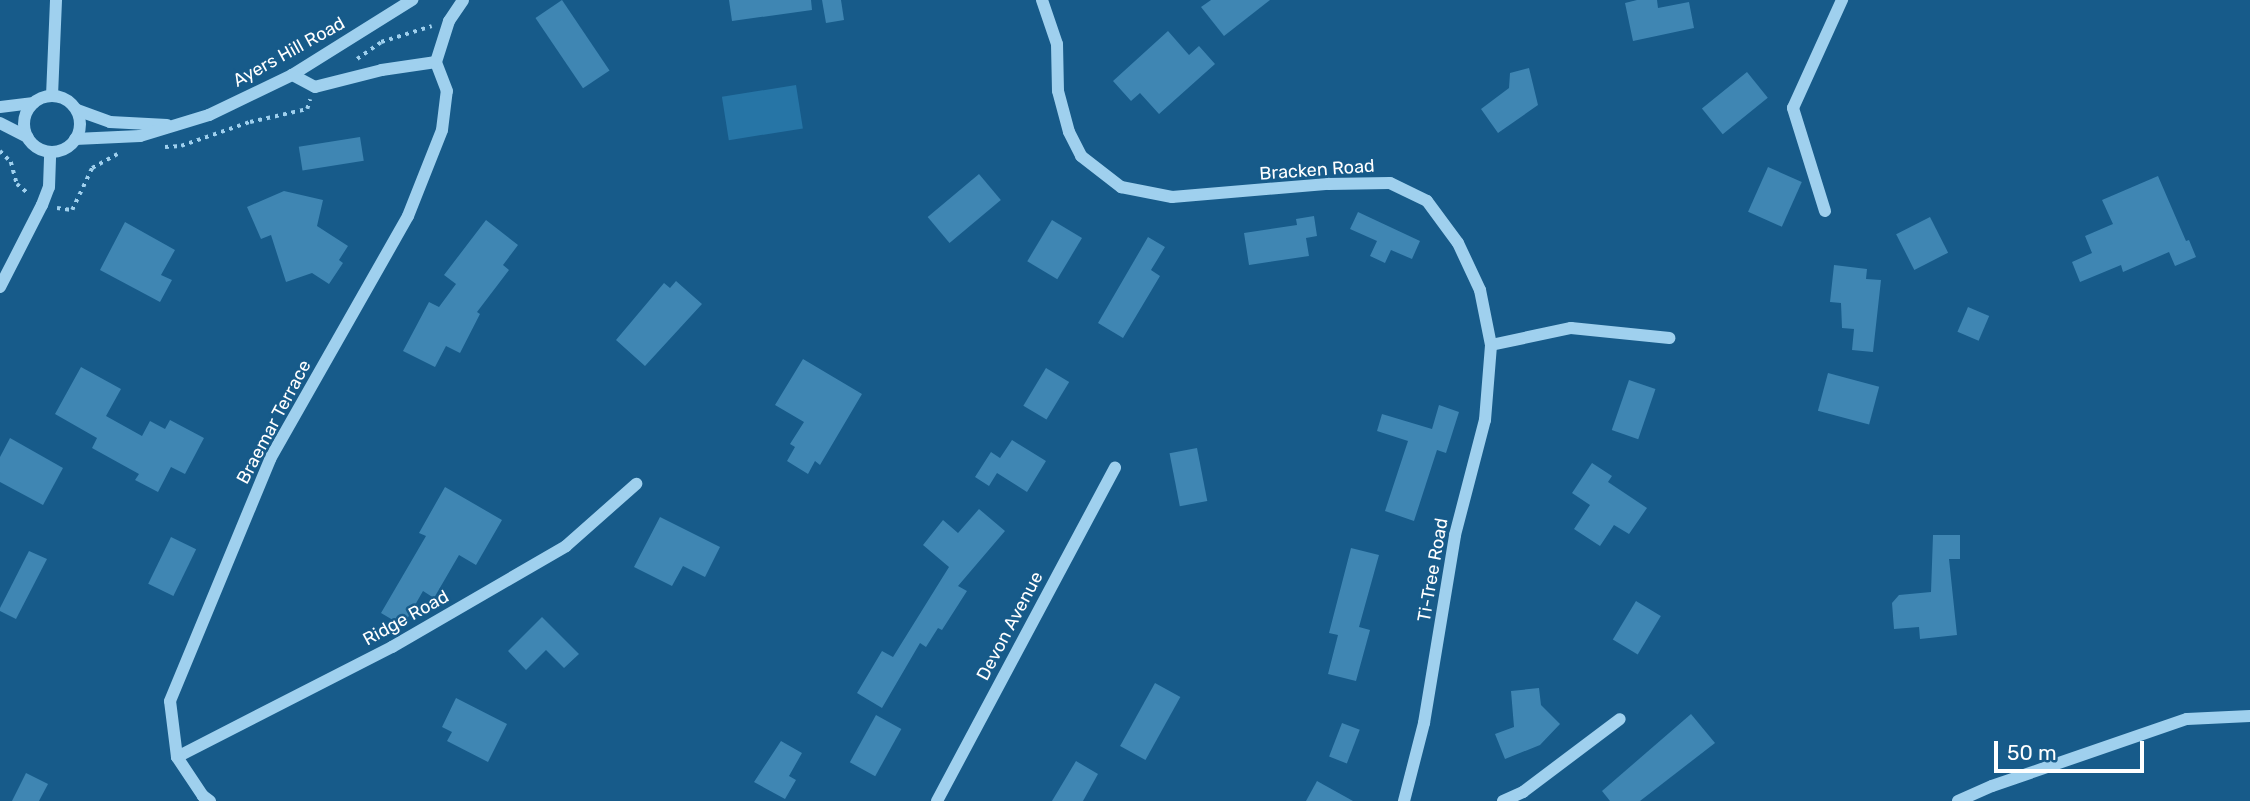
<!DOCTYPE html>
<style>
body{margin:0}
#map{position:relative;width:2250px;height:801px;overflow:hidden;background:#175b8a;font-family:Rubik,sans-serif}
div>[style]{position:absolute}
.green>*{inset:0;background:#2675a6;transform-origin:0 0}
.building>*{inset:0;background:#3f86b3;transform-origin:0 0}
.path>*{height:3.5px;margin-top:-1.75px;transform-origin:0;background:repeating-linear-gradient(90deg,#9fd0ee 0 3.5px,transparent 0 8.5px)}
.minor>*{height:12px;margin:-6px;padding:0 6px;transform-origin:6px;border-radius:6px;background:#9fd0ee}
.minor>.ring{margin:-6px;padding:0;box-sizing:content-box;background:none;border:12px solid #9fd0ee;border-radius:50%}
span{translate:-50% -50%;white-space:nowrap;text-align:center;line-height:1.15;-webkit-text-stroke:5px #175b8a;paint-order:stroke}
.street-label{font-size:18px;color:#fff}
.scale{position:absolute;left:1994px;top:741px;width:150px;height:32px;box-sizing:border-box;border:4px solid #fff;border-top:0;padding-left:9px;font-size:21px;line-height:24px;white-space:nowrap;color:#fff;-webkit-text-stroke:5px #175b8a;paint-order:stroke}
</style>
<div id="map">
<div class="green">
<i style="left:796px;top:85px;width:44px;height:75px;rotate:81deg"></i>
</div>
<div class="building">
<i style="left:562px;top:0;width:85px;height:32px;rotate:56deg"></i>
<i style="clip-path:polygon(729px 0,811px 0,812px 10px,732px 21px)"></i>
<i style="clip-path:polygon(822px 0,841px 0,844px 20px,826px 23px)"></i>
<i style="clip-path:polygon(1211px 0,1270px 0,1224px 36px,1201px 7px)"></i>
<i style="clip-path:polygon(1637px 0,1657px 0,1658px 8px,1689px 2px,1694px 28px,1633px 41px,1625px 3px)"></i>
<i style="clip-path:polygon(1168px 31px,1189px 55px,1199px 46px,1215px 64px,1159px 114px,1140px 93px,1131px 101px,1113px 81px)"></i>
<i style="clip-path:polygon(1529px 68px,1538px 105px,1498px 133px,1481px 109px,1509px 88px,1510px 73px)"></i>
<i style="left:1747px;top:72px;width:33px;height:58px;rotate:51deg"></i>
<i style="left:360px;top:137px;width:24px;height:62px;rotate:81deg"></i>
<i style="left:1768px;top:167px;width:37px;height:49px;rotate:24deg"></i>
<i style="left:979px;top:174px;width:34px;height:67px;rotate:50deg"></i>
<i style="clip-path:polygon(2158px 176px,2186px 241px,2189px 240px,2196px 257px,2175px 266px,2169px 252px,2123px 272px,2121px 265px,2080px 282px,2072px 262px,2092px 253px,2085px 236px,2113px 224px,2102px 200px)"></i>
<i style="clip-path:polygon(284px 191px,323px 200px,317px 226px,348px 246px,339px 260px,343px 263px,329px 284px,312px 273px,286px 282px,271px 235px,261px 239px,247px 207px)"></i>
<i style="clip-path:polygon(1358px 212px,1420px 241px,1412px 259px,1391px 250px,1385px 263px,1370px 256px,1377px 241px,1350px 229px)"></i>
<i style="clip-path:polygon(1314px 216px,1317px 236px,1306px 238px,1309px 256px,1249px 265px,1244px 233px,1297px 225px,1296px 219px)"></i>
<i style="left:1930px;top:217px;width:40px;height:38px;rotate:63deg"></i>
<i style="clip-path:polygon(486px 220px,518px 245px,503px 265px,509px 270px,477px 312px,480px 314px,460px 353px,446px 346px,435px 367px,403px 351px,429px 302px,439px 307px,456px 284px,444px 275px)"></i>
<i style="left:1052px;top:220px;width:35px;height:48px;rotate:31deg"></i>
<i style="clip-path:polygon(125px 222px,175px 250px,161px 275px,172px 280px,160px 302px,100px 270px)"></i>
<i style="clip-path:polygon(1148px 237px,1165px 247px,1151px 270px,1160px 276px,1123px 338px,1098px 323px)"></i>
<i style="clip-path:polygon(1834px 265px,1867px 269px,1866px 279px,1881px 280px,1873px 352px,1852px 350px,1854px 329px,1842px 328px,1841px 303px,1830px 302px)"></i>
<i style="clip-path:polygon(676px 281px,702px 304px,645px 366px,616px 340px,664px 283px,670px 288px)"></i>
<i style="left:1968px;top:307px;width:23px;height:27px;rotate:23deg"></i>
<i style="clip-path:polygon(803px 359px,862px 394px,820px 465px,815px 461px,808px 474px,787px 461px,795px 447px,790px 444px,804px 422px,775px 405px)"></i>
<i style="clip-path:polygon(81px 367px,121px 389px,106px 416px,142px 436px,150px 421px,165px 429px,170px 420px,204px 438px,185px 474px,171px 467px,158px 492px,135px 480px,139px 474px,92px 448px,97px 438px,55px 414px)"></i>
<i style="left:1046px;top:368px;width:27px;height:44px;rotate:31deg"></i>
<i style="left:1828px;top:373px;width:53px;height:39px;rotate:15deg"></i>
<i style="left:1629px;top:380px;width:28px;height:53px;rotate:19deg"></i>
<i style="clip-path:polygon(1439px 405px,1459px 412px,1446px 453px,1437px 450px,1414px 521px,1385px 511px,1408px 441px,1377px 431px,1382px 414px,1432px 429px)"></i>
<i style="clip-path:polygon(10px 438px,63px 468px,43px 505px,0 482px,0 457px)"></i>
<i style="clip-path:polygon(1012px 440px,1046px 461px,1027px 492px,997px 473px,989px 486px,975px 477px,991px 452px,1000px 458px)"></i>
<i style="left:1197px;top:448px;width:54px;height:28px;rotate:79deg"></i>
<i style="clip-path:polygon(1592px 463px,1612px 476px,1608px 482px,1647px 508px,1629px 534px,1614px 525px,1600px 546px,1574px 529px,1590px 505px,1572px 493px)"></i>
<i style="clip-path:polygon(445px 487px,502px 520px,476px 565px,459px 555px,434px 598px,423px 591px,403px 626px,381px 613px,426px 536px,419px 533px)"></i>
<i style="clip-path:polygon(979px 509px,1005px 531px,958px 586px,967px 591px,942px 630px,938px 628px,926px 647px,920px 643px,882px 708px,857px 693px,882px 651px,893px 657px,949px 567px,923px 545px,943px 520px,958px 533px)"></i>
<i style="clip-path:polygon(660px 517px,720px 547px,705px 577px,683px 566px,672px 586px,634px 567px)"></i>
<i style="clip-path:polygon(1933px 535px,1960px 535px,1960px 559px,1949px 559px,1957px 635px,1920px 639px,1919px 627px,1894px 629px,1892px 603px,1899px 595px,1931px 592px)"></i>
<i style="left:171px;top:537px;width:28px;height:52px;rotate:26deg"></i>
<i style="clip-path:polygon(1351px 548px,1379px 555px,1359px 627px,1370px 630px,1356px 681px,1328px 674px,1338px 635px,1329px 633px)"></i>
<i style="clip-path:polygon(29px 551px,47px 559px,16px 619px,0 611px,0 608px)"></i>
<i style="left:1636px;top:601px;width:29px;height:45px;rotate:31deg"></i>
<i style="clip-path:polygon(542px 617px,579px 654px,564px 668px,546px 650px,526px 670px,508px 651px)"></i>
<i style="left:1155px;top:683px;width:29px;height:72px;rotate:29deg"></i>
<i style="clip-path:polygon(1539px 688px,1541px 705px,1560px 724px,1540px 745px,1505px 759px,1495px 734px,1514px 727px,1511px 691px)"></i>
<i style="clip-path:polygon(456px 698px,507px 724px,488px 762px,447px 741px,452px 732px,442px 727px)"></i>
<i style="clip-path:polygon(1691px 714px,1715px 743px,1640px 801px,1610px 801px,1602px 791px)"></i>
<i style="left:876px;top:715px;width:29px;height:54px;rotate:29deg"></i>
<i style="left:1342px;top:723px;width:19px;height:36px;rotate:21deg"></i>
<i style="clip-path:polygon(781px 741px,802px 753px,789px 776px,796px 780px,785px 799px,754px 782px)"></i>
<i style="clip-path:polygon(1076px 761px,1098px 774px,1083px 801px,1052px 801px)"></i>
<i style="clip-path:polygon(26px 773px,48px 784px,39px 801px,12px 801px)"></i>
<i style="clip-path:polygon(1317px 781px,1353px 801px,1306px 801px)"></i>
</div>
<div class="path">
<i style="left:357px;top:59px;width:29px;rotate:-35deg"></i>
<i style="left:381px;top:42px;width:53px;rotate:-17.4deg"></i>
<i style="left:165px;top:147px;width:16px;rotate:-4deg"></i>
<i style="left:181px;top:146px;width:73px;rotate:-19.2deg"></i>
<i style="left:250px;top:122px;width:58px;rotate:-12.8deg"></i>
<i style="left:307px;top:109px;width:10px;rotate:-73deg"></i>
<i style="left:0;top:151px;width:16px;rotate:45deg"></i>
<i style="left:11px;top:162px;width:23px;rotate:75deg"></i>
<i style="left:17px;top:184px;width:16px;rotate:40deg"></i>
<i style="left:57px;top:208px;width:15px;rotate:8deg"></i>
<i style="left:72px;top:210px;width:47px;rotate:-64.5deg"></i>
<i style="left:92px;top:168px;width:29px;rotate:-29deg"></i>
</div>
<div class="minor">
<i style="left:1042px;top:0;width:46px;rotate:71.2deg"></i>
<i style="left:1057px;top:44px;width:47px;rotate:88.8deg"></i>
<i style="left:1058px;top:91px;width:42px;rotate:75deg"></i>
<i style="left:1069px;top:132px;width:27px;rotate:63deg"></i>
<i style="left:1081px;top:156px;width:51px;rotate:37.8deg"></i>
<i style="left:1121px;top:187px;width:52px;rotate:11.1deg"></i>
<i style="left:1172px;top:197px;width:157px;rotate:-4.8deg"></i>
<i style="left:1328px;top:184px;width:62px;rotate:-0.9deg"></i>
<i style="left:1390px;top:183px;width:41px;rotate:25.9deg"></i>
<i style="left:1427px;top:201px;width:52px;rotate:53.6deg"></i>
<i style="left:1458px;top:243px;width:52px;rotate:64.9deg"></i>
<i style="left:1480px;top:290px;width:56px;rotate:78.7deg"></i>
<i style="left:1491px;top:345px;width:82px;rotate:-12deg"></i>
<i style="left:1571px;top:328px;width:99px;rotate:5.8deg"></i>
<i style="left:436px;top:62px;width:43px;rotate:-72.4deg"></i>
<i style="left:449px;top:21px;width:25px;rotate:-56deg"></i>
<i style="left:52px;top:96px;width:96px;rotate:-87.6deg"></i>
<i class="ring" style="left:24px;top:96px;width:44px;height:44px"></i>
<i style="left:0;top:107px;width:34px;rotate:-7deg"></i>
<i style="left:77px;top:110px;width:35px;rotate:20deg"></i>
<i style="left:110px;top:122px;width:57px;rotate:3deg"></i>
<i style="left:0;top:123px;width:31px;rotate:27deg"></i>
<i style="left:75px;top:139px;width:65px;rotate:-2.6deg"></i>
<i style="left:140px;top:136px;width:72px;rotate:-16.9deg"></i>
<i style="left:209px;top:115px;width:92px;rotate:-25.7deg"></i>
<i style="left:292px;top:75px;width:142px;rotate:-32deg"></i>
<i style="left:1825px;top:211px;width:108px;rotate:-107.3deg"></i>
<i style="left:1793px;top:108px;width:119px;rotate:-65.6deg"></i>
<i style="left:0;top:287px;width:92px;rotate:-62.9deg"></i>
<i style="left:42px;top:205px;width:19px;rotate:-69deg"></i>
<i style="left:49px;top:187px;width:35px;rotate:-88deg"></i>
<i style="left:177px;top:757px;width:242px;rotate:-27.1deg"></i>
<i style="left:392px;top:647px;width:201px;rotate:-30.1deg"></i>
<i style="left:566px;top:546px;width:94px;rotate:-41.5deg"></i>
<i style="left:210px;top:801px;width:9px;rotate:-144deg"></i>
<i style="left:203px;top:796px;width:47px;rotate:-123.7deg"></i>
<i style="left:177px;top:757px;width:56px;rotate:-97.1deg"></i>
<i style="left:170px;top:701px;width:262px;rotate:-67.5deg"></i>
<i style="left:270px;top:459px;width:279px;rotate:-60.4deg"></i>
<i style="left:408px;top:216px;width:92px;rotate:-68.4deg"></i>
<i style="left:442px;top:130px;width:39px;rotate:-83deg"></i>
<i style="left:447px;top:91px;width:31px;rotate:-111deg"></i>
<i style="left:436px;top:62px;width:55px;rotate:171.6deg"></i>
<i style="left:382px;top:70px;width:69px;rotate:165.8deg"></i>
<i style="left:315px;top:87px;width:26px;rotate:-152deg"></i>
<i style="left:937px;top:801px;width:378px;rotate:-61.9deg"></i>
<i style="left:1404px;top:801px;width:81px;rotate:-75.6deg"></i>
<i style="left:1424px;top:723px;width:191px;rotate:-80.6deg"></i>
<i style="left:1455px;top:535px;width:119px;rotate:-75.4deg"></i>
<i style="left:1485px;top:420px;width:75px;rotate:-85.4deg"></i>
<i style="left:1503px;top:801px;width:22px;rotate:-24deg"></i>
<i style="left:1523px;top:792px;width:121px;rotate:-37deg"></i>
<i style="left:1958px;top:801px;width:37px;rotate:-24deg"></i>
<i style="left:1992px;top:786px;width:206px;rotate:-19deg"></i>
<i style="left:2187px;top:719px;width:63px;rotate:-2.7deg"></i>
</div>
<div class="street-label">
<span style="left:289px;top:52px;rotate:-29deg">Ayers Hill Road</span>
<span style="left:1317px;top:170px;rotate:-4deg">Bracken Road</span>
<span style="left:274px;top:422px;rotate:-62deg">Braemar Terrace</span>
<span style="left:1433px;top:570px;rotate:-80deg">Ti-Tree Road</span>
<span style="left:406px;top:618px;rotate:-29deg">Ridge Road</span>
<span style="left:1010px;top:626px;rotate:-62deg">Devon Avenue</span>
</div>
<div class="scale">50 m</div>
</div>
